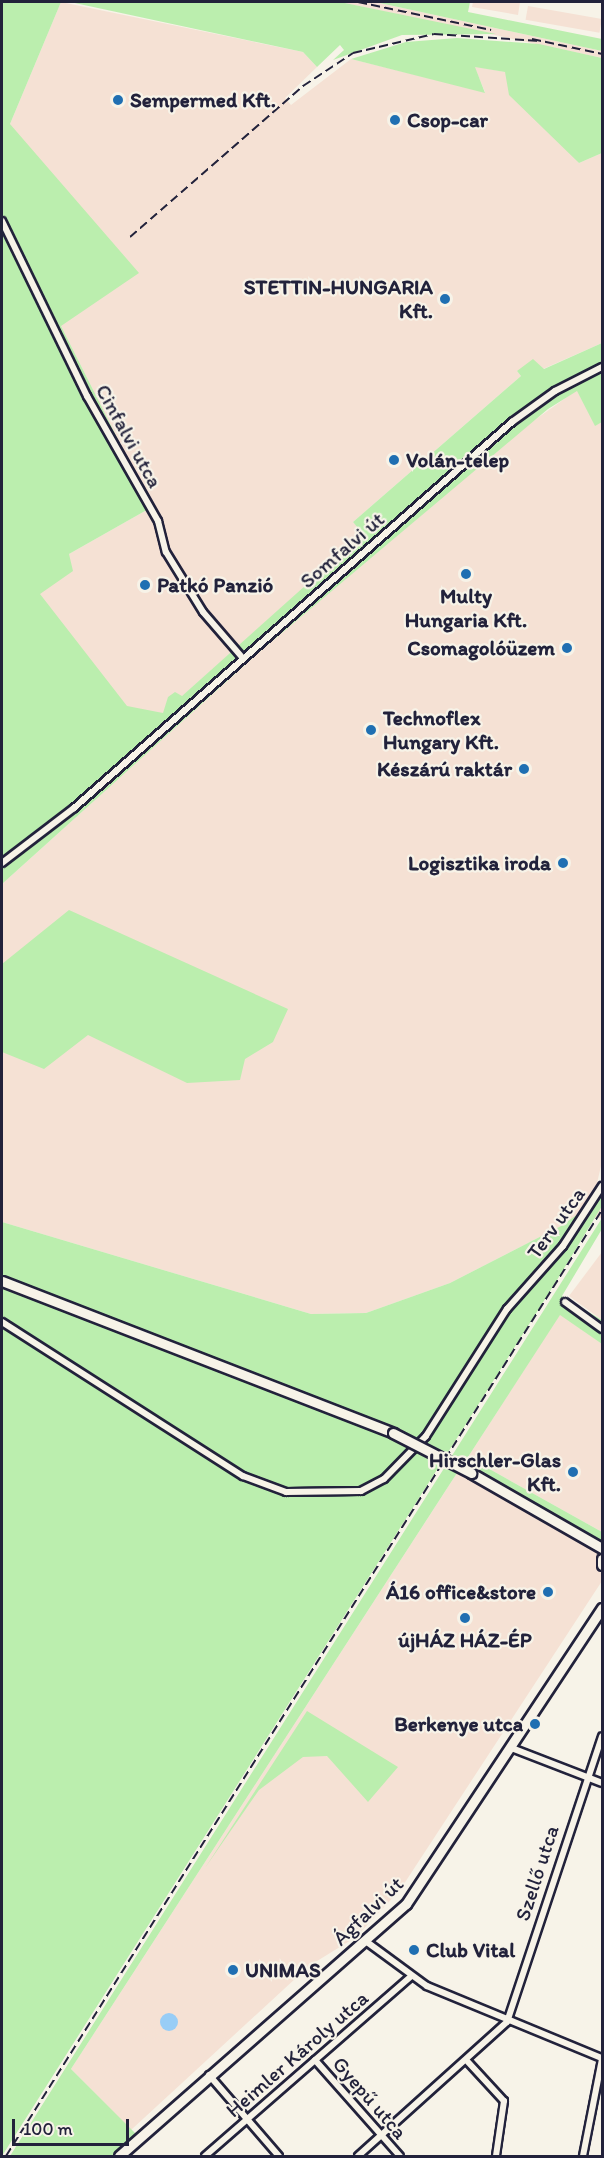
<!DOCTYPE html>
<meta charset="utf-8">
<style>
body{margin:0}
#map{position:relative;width:604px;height:2158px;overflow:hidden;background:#f7f3e8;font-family:Itim,sans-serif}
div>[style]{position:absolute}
.built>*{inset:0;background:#f5e1d4;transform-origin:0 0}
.green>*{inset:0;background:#bbeeae}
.water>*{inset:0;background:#98cdf6}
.round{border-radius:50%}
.roads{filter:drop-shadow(2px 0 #22223b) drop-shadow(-2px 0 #22223b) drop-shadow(0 2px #22223b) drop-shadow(0 -2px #22223b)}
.street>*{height:6px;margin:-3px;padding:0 3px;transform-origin:3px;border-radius:3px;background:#f7f3e8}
.secondary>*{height:9px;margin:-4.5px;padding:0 4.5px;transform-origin:4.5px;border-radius:4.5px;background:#f7f3e8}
.rail>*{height:2px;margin-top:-1px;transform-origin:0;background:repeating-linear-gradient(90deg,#22223b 0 9px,transparent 0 13.5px)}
.bridges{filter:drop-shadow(2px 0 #22223b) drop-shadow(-2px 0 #22223b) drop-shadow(0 2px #22223b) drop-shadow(0 -2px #22223b)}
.secondary-bridge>*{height:9px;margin:-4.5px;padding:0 4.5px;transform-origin:4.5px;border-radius:4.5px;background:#f7f3e8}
.dots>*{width:16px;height:16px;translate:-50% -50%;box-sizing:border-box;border:3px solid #f7f3e8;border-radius:50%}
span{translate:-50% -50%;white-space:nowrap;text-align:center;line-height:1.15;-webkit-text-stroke:4.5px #f7f3e8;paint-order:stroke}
.poi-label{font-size:21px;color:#22223b;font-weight:700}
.left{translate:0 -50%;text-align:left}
.right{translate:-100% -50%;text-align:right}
.street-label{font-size:21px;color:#22223b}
.frame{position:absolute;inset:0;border:3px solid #22223b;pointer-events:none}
.scale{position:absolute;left:12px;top:2119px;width:117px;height:27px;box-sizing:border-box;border:3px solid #22223b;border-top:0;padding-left:8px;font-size:18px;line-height:21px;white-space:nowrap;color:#22223b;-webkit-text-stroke:4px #f7f3e8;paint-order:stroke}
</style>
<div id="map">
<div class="built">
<i style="clip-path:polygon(61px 2px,303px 52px,317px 67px,285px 98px,291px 105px,351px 59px,485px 92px,474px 66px,505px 72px,579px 163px,602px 153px,602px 343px,543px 369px,517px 371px,521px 376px,353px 522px,364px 534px,133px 740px,25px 604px,69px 554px,152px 507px,61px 326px,10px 124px)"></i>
<i style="clip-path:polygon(340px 2px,375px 2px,602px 51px,602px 58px)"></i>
<i style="clip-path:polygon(473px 2px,520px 2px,518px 15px,472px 7px)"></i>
<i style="left:528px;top:6px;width:75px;height:14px;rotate:10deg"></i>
<i style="clip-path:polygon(577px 390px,595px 425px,602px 422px,602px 1162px,592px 1204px,561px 1226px,450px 1283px,366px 1313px,311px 1314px,2px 1222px,2px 884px,257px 654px,529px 424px)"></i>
<i style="left:602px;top:1206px;width:12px;height:1124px;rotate:90deg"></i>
<i style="clip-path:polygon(602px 1252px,602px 1320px,569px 1296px)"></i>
<i style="clip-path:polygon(560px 1314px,602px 1344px,602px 1532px,468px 1457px)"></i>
<i style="clip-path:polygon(457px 1473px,602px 1552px,602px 1581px,400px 1890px,356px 1937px,309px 1966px,131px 2130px,71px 2069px)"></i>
</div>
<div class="green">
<i style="clip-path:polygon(2px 2px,61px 2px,10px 124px,139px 273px,61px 326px,152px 507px,69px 554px,73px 571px,40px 594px,127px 706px,163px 713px,168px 697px,175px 692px,182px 696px,363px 534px,353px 522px,521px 376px,517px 371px,533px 359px,544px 369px,602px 343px,602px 422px,595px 426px,577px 391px,548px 409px,257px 654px,2px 884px)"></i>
<i style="clip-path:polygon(70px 2px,340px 2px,496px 34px,402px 35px,333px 60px,344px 50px,340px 45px,317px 67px,303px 52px)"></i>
<i style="clip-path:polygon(375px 2px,470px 2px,468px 12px,602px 39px,602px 51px)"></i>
<i style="clip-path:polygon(457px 38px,539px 44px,602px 58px,602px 153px,579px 163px,509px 95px,505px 72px,475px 67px,485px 93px,351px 59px,406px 42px)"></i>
<i style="clip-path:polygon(69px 910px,288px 1009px,273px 1042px,245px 1059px,240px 1080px,187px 1083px,88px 1035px,44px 1069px,2px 1052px,2px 964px)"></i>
<i style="clip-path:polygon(602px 1181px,602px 1206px,554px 1285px,2px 2156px,2px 1222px,311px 1314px,366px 1313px,450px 1283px,561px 1226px,592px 1204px)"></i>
<i style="clip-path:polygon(602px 1218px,602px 1229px,562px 1296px,602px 1320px,602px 1344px,560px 1315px,468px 1457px,602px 1532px,602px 1552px,457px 1473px,71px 2069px,142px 2140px,124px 2156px,10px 2156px)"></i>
<i style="clip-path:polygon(307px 1711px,398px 1767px,368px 1802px,327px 1756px,303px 1757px,259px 1790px,205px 1868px)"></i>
</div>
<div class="water">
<i class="round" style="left:160px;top:2013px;width:18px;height:18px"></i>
</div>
<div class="roads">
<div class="street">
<i style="left:2px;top:221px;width:195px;rotate:64.1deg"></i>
<i style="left:87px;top:396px;width:144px;rotate:60.4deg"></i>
<i style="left:158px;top:521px;width:32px;rotate:76deg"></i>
<i style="left:166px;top:552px;width:70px;rotate:58.3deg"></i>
<i style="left:203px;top:612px;width:58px;rotate:49.2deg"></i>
<i style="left:2px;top:863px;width:91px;rotate:-37.4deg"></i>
<i style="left:74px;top:808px;width:584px;rotate:-41.39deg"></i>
<i style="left:512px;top:422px;width:53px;rotate:-35.8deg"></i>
<i style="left:555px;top:391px;width:53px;rotate:-27.1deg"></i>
<i style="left:565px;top:1302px;width:46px;rotate:36.1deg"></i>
<i style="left:2px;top:1322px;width:286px;rotate:32.6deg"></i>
<i style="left:243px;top:1476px;width:46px;rotate:20.4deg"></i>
<i style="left:286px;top:1492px;width:75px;rotate:-0.8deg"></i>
<i style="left:361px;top:1491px;width:26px;rotate:-28deg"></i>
<i style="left:384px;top:1479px;width:60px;rotate:-45.7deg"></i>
<i style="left:426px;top:1436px;width:151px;rotate:-57.5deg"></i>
<i style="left:507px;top:1309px;width:84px;rotate:-48.4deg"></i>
<i style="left:563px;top:1246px;width:72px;rotate:-57deg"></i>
<i style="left:514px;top:1749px;width:94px;rotate:21.1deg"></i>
<i style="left:367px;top:1942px;width:74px;rotate:36.3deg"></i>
<i style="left:427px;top:1986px;width:189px;rotate:22.4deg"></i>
<i style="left:315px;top:2060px;width:128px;rotate:48.5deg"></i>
<i style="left:468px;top:2062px;width:53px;rotate:47.3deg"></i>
<i style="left:504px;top:2101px;width:56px;rotate:98.3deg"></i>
<i style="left:209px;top:2075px;width:107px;rotate:49.2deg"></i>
<i style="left:205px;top:2156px;width:272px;rotate:-41.1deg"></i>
<i style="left:358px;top:2156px;width:200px;rotate:-42deg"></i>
<i style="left:507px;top:2022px;width:301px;rotate:-71.6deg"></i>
<i style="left:583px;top:2156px;width:99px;rotate:-78.9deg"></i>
</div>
<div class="secondary">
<i style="left:2px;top:1281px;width:420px;rotate:21.2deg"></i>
<i style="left:471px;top:1473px;width:151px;rotate:29.8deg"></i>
<i style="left:602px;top:1559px;width:6px;rotate:90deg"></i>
<i style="left:119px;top:2156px;width:382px;rotate:-41.3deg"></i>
<i style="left:406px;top:1904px;width:355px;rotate:-56.5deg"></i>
</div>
</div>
<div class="rail">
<i style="left:358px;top:2px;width:136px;rotate:11.9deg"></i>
<i style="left:532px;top:39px;width:72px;rotate:12.1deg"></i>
<i style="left:130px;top:237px;width:230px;rotate:-41.1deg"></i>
<i style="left:303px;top:86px;width:60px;rotate:-33.4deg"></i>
<i style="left:353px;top:53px;width:83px;rotate:-13.2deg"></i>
<i style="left:434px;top:34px;width:106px;rotate:3.8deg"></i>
<i style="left:6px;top:2156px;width:1118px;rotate:-57.79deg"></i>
</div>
<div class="bridges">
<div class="secondary-bridge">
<i style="left:393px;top:1433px;width:88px;rotate:27.1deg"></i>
</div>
</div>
<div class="dots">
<i style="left:118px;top:100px;background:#1f6fb2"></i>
<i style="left:395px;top:120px;background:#1f6fb2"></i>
<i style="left:445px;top:299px;background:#1f6fb2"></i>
<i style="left:394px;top:460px;background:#1f6fb2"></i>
<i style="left:466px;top:574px;background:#1f6fb2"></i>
<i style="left:145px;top:585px;background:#1f6fb2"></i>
<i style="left:567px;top:648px;background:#1f6fb2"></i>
<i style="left:371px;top:730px;background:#1f6fb2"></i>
<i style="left:524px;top:769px;background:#1f6fb2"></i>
<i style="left:563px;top:863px;background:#1f6fb2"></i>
<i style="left:573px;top:1472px;background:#1f6fb2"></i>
<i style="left:548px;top:1592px;background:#1f6fb2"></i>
<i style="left:465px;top:1618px;background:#1f6fb2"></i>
<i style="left:535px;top:1724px;background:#1f6fb2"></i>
<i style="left:414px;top:1950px;background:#1f6fb2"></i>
<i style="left:233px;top:1970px;background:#1f6fb2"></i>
</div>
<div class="poi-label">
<span class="left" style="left:130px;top:100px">Sempermed Kft.</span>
<span class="left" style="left:407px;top:120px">Csop-car</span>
<span class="right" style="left:433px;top:299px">STETTIN-HUNGARIA<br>Kft.</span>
<span class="left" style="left:406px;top:460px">Volán-telep</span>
<span class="left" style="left:157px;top:585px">Patkó Panzió</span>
<span style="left:466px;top:608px">Multy<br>Hungaria Kft.</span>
<span class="right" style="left:555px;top:648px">Csomagolóüzem</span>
<span class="left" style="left:383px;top:730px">Technoflex<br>Hungary Kft.</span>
<span class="right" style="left:512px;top:769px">Készárú raktár</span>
<span class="right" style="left:551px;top:863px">Logisztika iroda</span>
<span class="right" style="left:561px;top:1472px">Hirschler-Glas<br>Kft.</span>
<span class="right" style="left:536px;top:1592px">Á16 office&amp;store</span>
<span style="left:465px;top:1640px">újHÁZ HÁZ-ÉP</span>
<span class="right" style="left:523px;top:1724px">Berkenye utca</span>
<span class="left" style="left:426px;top:1950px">Club Vital</span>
<span class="left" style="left:245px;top:1970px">UNIMAS</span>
</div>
<div class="street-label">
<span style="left:129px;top:436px;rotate:61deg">Cinfalvi utca</span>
<span style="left:342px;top:550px;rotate:-41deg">Somfalvi út</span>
<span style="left:556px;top:1223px;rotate:-54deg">Terv utca</span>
<span style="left:537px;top:1873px;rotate:-72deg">Szellő utca</span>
<span style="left:368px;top:1911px;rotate:-44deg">Ágfalvi út</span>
<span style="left:297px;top:2054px;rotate:-41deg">Heimler Károly utca</span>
<span style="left:370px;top:2098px;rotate:49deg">Gyepű utca</span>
</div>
<div class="frame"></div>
<div class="scale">100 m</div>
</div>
